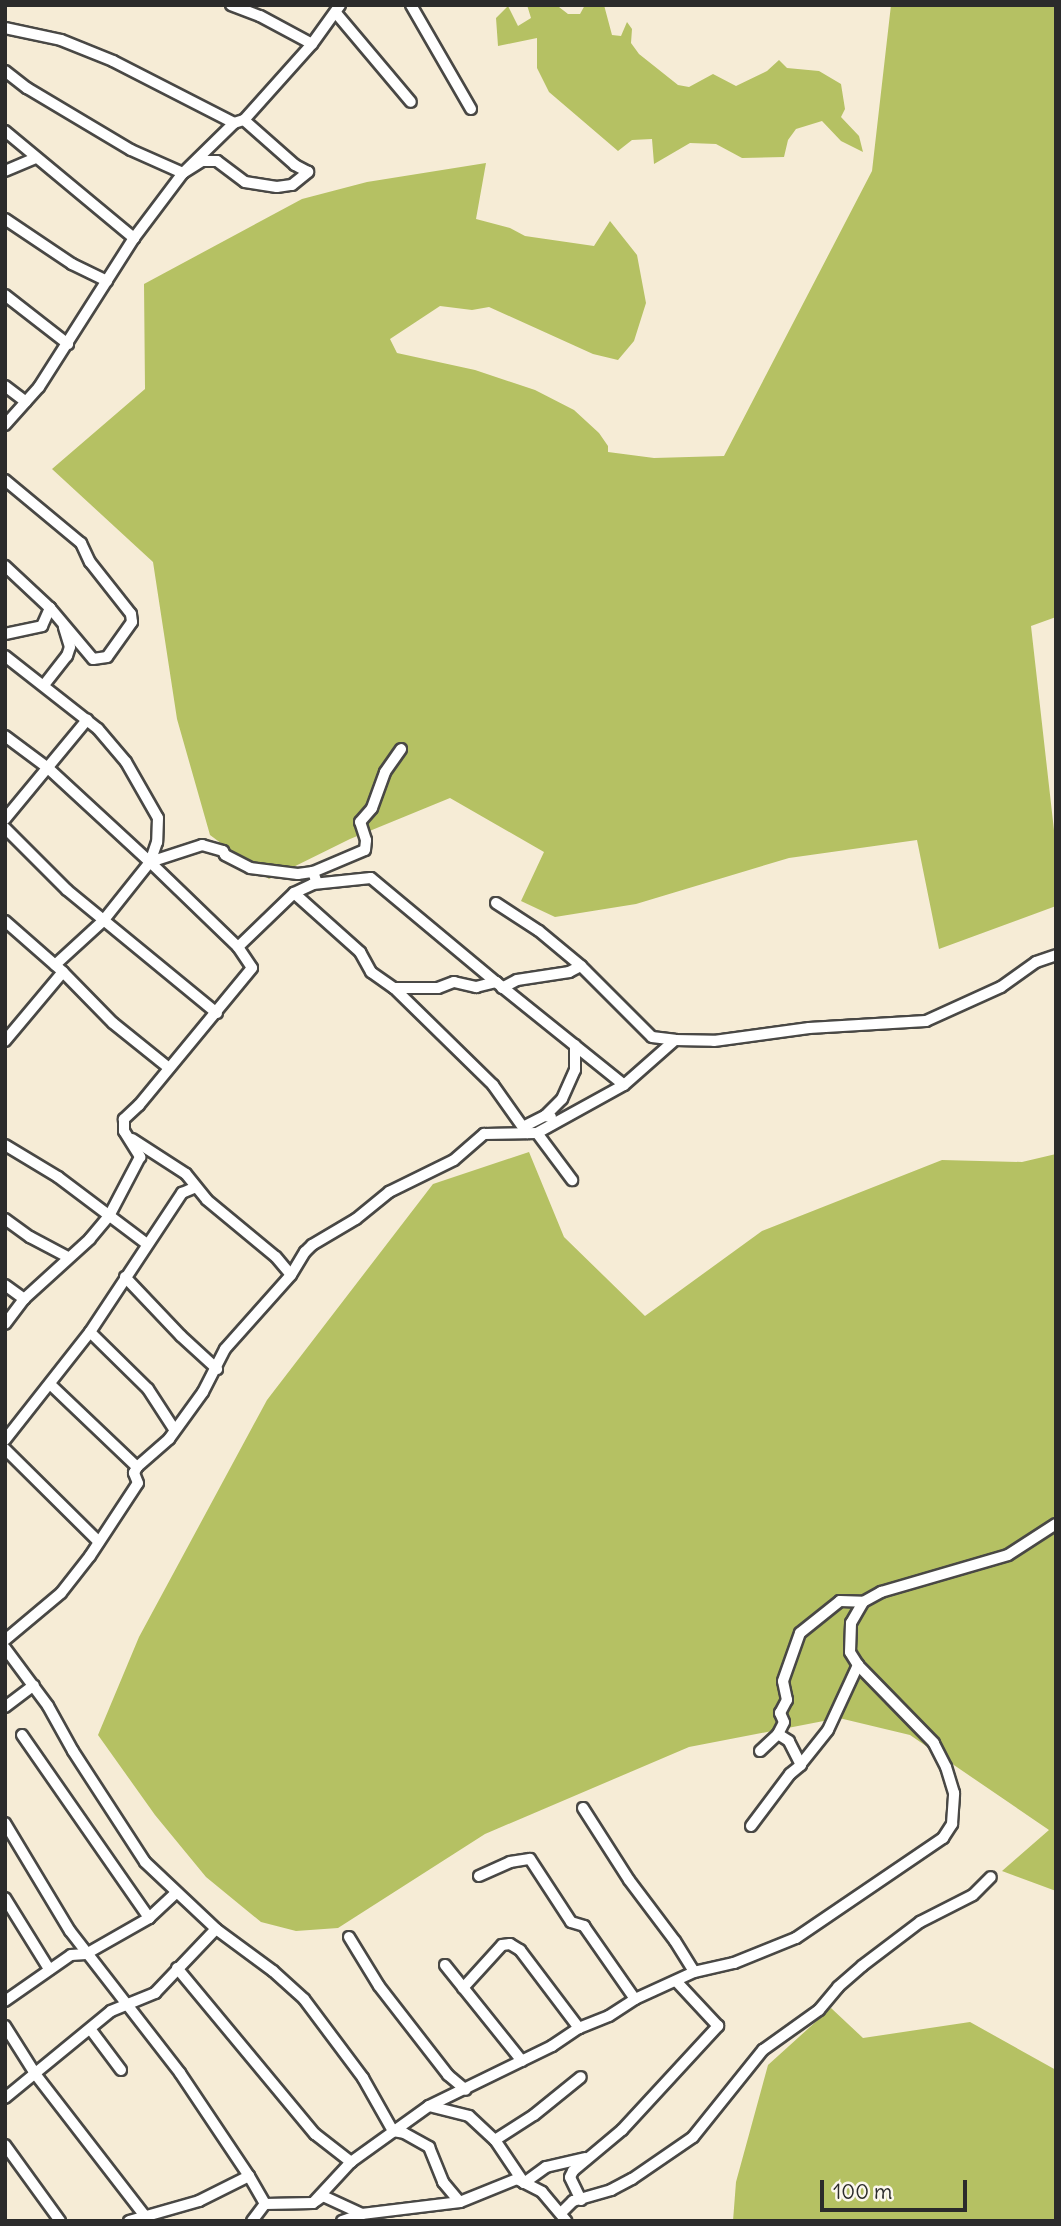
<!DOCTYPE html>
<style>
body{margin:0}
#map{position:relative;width:1061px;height:2226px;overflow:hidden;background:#f6ecd6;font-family:Delius,sans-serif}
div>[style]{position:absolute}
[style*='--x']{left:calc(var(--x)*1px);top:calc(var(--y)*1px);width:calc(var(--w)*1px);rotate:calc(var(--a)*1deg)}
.green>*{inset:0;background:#b5c163}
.roads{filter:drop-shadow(2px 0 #494845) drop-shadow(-2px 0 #494845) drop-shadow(0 2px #494845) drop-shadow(0 -2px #494845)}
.street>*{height:10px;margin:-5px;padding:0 5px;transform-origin:5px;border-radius:5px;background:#fff}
span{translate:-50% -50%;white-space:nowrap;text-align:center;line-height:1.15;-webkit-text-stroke:6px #fbf7ec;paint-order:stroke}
.frame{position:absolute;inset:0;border:7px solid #2b2b2b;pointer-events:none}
.scale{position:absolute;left:820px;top:2180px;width:147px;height:32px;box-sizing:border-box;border:4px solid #2b2b2b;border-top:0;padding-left:9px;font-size:21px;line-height:24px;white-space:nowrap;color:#2b2b2b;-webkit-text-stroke:5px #fbf7ec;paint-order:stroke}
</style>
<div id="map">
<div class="green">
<i style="clip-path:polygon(527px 5px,559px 7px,568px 14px,580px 14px,585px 5px,604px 5px,612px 35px,621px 36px,627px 22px,632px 29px,631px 43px,639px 54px,678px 85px,689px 87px,713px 74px,736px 86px,767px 71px,779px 60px,787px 68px,819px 71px,841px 84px,845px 109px,841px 117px,859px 136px,863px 152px,841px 141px,822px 121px,796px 129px,788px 140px,784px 157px,742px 158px,716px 144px,690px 143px,654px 164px,652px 139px,632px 140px,618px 151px,549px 92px,537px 68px,537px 38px,498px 46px,496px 18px,508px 6px,518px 26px,531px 18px)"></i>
<i style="clip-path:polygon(891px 5px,1056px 5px,1056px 617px,1031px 626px,1056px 848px,1056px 906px,939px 949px,917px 840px,789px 858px,636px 904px,555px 917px,521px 901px,544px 852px,450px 798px,350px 839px,269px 879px,210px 835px,177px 719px,153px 562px,52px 469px,145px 389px,144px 284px,302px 199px,367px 182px,486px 163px,476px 219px,510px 228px,525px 236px,594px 246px,610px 221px,637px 255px,646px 303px,634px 341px,618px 360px,593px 354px,489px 307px,472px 310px,440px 306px,390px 339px,397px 353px,475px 370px,535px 390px,574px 410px,599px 433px,608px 446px,608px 452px,654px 458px,724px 456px,872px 171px)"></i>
<i style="clip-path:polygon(529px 1152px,564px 1237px,645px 1316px,762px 1231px,942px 1160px,1022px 1162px,1056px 1154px,1056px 1891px,1002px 1871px,1049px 1830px,910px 1735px,839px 1718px,689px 1747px,485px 1834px,338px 1928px,296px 1931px,261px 1922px,206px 1877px,155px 1815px,98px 1735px,139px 1637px,267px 1400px,433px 1184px)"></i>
<i style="clip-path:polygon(831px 2008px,863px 2038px,970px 2022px,1056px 2070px,1056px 2221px,733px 2221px,736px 2182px,768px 2065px)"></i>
</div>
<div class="roads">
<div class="street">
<i style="--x:231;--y:5;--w:31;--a:21"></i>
<i style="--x:260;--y:16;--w:59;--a:28.3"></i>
<i style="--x:411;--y:5;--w:120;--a:60"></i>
<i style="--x:336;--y:13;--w:116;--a:49.9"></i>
<i style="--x:5;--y:28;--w:57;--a:12.1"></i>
<i style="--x:61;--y:40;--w:56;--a:22"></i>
<i style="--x:113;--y:61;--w:136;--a:27.1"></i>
<i style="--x:5;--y:71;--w:28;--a:38"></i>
<i style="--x:27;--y:88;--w:121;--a:30.8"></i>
<i style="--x:131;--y:150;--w:57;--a:23.9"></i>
<i style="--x:183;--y:173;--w:22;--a:-32"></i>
<i style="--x:202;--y:161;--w:15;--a:0"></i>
<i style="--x:217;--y:161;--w:35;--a:37"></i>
<i style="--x:245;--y:182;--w:32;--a:9"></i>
<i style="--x:277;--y:187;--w:15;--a:-8"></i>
<i style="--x:292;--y:185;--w:21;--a:-39"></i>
<i style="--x:308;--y:172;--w:15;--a:-152"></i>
<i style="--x:295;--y:165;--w:68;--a:-138.6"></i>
<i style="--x:5;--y:131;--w:168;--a:39.7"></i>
<i style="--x:5;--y:171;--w:33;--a:-23"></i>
<i style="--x:5;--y:219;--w:81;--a:33.9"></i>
<i style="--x:72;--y:264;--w:39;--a:26"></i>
<i style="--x:5;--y:295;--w:80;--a:37.9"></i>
<i style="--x:5;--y:386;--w:26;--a:37"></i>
<i style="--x:5;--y:425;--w:51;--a:-48.2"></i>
<i style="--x:39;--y:387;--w:177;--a:-57.5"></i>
<i style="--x:134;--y:238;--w:81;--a:-53"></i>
<i style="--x:183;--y:173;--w:71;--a:-44.4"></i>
<i style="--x:234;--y:123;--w:10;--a:-17"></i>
<i style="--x:244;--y:120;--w:102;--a:-48.2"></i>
<i style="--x:312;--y:44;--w:48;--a:-54.3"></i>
<i style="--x:5;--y:480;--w:99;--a:39.7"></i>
<i style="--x:81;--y:543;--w:21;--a:65"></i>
<i style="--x:90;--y:562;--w:66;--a:51.7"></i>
<i style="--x:131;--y:614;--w:8;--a:83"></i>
<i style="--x:132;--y:622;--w:43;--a:125.5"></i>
<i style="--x:107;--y:657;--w:14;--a:172"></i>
<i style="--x:93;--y:659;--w:67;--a:-130.1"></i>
<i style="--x:50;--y:608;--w:62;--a:-137"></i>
<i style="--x:5;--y:634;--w:38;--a:-12"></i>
<i style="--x:42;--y:626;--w:20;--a:-66"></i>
<i style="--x:5;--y:656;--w:118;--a:38.1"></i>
<i style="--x:98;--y:729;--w:43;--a:49.7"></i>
<i style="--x:126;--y:762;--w:64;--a:60.3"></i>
<i style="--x:158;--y:818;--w:24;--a:92"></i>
<i style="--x:157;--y:842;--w:21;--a:109"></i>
<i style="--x:150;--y:862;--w:75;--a:128.5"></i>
<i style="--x:103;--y:921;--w:65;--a:137.5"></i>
<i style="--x:44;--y:685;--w:37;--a:-52"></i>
<i style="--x:67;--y:656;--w:9;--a:-72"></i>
<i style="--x:70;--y:647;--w:21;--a:-107"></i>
<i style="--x:5;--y:736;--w:54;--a:36.7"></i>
<i style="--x:48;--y:768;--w:139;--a:42.7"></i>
<i style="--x:150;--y:862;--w:122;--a:44"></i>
<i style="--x:238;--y:947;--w:25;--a:56"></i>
<i style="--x:252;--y:968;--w:178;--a:129.5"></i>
<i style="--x:139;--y:1105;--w:21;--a:137"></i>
<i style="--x:124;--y:1119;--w:12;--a:90"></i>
<i style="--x:124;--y:1131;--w:31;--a:58"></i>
<i style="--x:140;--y:1157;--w:67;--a:117.7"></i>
<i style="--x:109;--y:1216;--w:30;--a:130"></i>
<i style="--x:90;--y:1239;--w:89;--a:137.7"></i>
<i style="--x:24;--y:1299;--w:31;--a:127"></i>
<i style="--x:5;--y:819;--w:129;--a:-50.4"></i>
<i style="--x:5;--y:828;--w:88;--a:45"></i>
<i style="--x:67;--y:890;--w:194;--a:39.4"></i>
<i style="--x:150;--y:862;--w:55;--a:-18.1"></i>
<i style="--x:202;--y:845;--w:22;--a:16"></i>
<i style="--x:223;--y:851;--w:4;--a:63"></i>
<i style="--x:225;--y:855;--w:28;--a:27"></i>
<i style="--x:250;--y:868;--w:48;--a:7.1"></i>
<i style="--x:298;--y:874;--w:15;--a:-8"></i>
<i style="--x:317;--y:883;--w:12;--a:-110"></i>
<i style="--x:313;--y:872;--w:56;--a:-22.9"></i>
<i style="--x:365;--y:850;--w:10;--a:-84"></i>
<i style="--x:366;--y:840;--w:19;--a:-108"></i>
<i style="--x:360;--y:822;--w:18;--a:-49"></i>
<i style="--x:372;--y:808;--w:38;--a:-70"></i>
<i style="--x:385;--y:772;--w:28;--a:-55"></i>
<i style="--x:294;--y:893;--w:21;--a:-25"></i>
<i style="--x:313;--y:884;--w:58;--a:-5.9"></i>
<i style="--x:371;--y:878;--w:163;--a:39.8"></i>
<i style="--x:496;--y:903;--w:51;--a:33.1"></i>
<i style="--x:539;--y:931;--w:55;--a:39.8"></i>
<i style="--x:581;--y:966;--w:100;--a:45"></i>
<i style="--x:652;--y:1037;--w:23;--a:7"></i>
<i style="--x:5;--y:921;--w:77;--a:41.3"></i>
<i style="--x:63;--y:972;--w:71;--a:45.6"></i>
<i style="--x:113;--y:1023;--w:72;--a:38.8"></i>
<i style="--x:238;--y:947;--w:78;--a:-44"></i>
<i style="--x:294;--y:893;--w:89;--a:41.8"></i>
<i style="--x:360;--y:952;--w:23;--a:61"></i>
<i style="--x:371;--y:972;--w:28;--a:35"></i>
<i style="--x:394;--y:988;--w:139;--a:44.4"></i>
<i style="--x:493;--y:1085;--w:59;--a:54.7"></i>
<i style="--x:394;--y:988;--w:44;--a:0"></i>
<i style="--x:438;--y:988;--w:17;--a:-21"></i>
<i style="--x:454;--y:982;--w:23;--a:13"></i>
<i style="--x:476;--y:987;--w:21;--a:-14"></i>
<i style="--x:496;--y:982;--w:164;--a:38.8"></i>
<i style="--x:502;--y:988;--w:17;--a:-28"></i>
<i style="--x:517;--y:980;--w:53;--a:-8.7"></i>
<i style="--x:569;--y:972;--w:13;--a:-27"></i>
<i style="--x:5;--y:1041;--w:90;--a:-50"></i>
<i style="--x:545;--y:1116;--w:24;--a:-45"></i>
<i style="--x:562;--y:1099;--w:32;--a:-66"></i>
<i style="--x:575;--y:1070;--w:25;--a:-90"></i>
<i style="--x:523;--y:1127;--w:25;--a:-27"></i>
<i style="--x:545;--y:1116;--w:6;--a:9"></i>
<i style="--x:537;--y:1133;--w:59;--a:53.3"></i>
<i style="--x:132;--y:1139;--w:64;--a:32.9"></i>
<i style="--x:186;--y:1174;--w:33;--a:51"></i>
<i style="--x:207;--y:1200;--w:89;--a:39.6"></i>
<i style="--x:276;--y:1257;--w:23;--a:50"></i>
<i style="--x:5;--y:1145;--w:62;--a:31.1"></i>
<i style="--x:58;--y:1177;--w:111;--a:37"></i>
<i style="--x:5;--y:1219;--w:31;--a:36"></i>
<i style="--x:30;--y:1237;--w:43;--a:27.8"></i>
<i style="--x:125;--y:1277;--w:81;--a:46.5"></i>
<i style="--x:181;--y:1336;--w:49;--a:42.5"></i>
<i style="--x:5;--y:1285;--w:24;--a:36"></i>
<i style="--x:90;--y:1332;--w:81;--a:44.5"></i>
<i style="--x:148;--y:1389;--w:48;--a:57"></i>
<i style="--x:51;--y:1385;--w:119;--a:43.6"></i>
<i style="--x:5;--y:1440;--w:137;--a:-51.8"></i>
<i style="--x:90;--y:1332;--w:167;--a:-56.5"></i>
<i style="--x:182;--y:1193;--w:13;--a:-23"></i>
<i style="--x:5;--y:1449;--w:132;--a:44.7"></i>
<i style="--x:5;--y:1640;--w:73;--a:-40"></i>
<i style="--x:61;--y:1593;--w:47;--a:-51.9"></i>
<i style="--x:90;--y:1556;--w:87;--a:-56.7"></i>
<i style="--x:138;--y:1483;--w:11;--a:-112"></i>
<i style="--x:134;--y:1473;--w:7;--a:-63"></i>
<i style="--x:137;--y:1467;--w:43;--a:-41.2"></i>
<i style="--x:169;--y:1439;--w:58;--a:-54.1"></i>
<i style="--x:203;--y:1392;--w:48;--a:-62.9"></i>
<i style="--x:225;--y:1349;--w:99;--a:-48.3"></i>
<i style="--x:291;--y:1275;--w:27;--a:-59"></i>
<i style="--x:305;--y:1252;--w:10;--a:-45"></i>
<i style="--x:312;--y:1245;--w:51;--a:-30.6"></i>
<i style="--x:356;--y:1219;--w:43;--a:-39.3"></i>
<i style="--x:389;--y:1192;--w:72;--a:-26.2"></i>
<i style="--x:454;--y:1160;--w:40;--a:-41"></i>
<i style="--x:484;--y:1134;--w:53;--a:-1.1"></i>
<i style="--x:537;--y:1133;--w:99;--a:-28.9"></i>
<i style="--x:624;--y:1085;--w:68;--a:-41.4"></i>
<i style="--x:675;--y:1040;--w:39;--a:1"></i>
<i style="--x:714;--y:1041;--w:96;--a:-7.8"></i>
<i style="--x:809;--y:1028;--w:117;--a:-3.4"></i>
<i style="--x:926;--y:1021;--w:82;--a:-24.4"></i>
<i style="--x:1001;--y:987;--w:43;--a:-35.5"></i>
<i style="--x:1036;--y:962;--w:21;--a:-19"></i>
<i style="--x:5;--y:1648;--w:72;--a:53.4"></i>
<i style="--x:48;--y:1706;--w:51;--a:60.9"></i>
<i style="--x:73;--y:1751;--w:132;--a:57"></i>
<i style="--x:145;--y:1862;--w:98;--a:43.3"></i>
<i style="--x:216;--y:1929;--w:71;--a:36.4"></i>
<i style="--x:273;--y:1971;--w:42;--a:42.1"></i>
<i style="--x:304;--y:1999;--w:99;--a:53.2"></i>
<i style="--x:363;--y:2078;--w:61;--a:60.5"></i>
<i style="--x:393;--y:2131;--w:11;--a:10"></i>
<i style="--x:404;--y:2133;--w:29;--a:29"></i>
<i style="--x:429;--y:2147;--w:38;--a:68"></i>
<i style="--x:443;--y:2182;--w:26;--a:50"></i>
<i style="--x:5;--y:1707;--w:36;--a:-37"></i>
<i style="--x:22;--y:1735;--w:223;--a:55.2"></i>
<i style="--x:760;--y:1751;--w:25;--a:-43"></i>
<i style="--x:778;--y:1734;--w:13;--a:-63"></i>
<i style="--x:784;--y:1722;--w:10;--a:-114"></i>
<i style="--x:780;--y:1713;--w:15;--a:-62"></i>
<i style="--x:787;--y:1700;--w:19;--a:-102"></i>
<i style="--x:783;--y:1681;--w:51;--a:-70.5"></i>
<i style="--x:800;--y:1633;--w:51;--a:-38.7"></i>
<i style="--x:840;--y:1601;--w:23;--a:2"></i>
<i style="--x:801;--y:1764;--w:43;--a:-51.5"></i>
<i style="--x:828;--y:1730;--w:72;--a:-65.2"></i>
<i style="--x:583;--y:1808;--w:85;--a:57.4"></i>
<i style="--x:629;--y:1880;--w:76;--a:53"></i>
<i style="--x:675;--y:1941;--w:36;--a:58"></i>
<i style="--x:5;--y:1823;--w:126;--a:59"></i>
<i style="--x:70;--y:1931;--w:180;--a:52.2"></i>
<i style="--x:180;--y:2073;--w:124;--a:56.2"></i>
<i style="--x:249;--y:2176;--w:32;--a:60"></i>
<i style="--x:751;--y:1826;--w:65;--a:-53.1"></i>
<i style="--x:790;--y:1774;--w:14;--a:-39"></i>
<i style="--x:801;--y:1765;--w:27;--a:-117"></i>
<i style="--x:789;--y:1741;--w:13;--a:-148"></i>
<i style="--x:479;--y:1876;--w:34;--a:-24"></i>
<i style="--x:510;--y:1862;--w:20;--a:-9"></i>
<i style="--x:530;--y:1859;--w:75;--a:56.9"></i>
<i style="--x:571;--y:1922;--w:14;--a:17"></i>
<i style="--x:584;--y:1926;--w:89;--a:55.1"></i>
<i style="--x:5;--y:1898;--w:84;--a:58.2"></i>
<i style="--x:349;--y:1937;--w:57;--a:58.5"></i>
<i style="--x:379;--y:1986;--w:113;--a:52.2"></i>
<i style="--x:448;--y:2075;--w:23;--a:40"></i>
<i style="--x:445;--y:1965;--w:123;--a:51.3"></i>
<i style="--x:177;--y:1968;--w:216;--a:50.3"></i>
<i style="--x:315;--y:2134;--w:46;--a:37.9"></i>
<i style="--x:463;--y:1988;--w:58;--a:-47.8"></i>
<i style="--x:502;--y:1945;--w:8;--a:-7"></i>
<i style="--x:510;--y:1944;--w:12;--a:31"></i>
<i style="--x:520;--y:1950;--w:98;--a:52.9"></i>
<i style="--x:5;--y:2001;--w:80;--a:-34.9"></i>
<i style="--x:71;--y:1955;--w:15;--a:-4"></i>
<i style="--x:86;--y:1954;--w:73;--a:-29.7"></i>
<i style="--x:149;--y:1918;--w:37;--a:-43"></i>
<i style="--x:5;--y:2026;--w:58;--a:57.7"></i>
<i style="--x:36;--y:2075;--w:178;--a:52.3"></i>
<i style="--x:91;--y:2030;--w:50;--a:53.1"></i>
<i style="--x:5;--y:2098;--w:137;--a:-39.4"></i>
<i style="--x:111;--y:2011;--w:48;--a:-22.2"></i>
<i style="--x:155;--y:1993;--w:88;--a:-46.4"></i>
<i style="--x:429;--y:2106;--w:41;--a:14"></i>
<i style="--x:469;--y:2116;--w:35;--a:43"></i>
<i style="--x:495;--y:2140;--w:52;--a:56"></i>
<i style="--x:524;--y:2183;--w:27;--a:-36"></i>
<i style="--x:546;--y:2167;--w:40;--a:-13"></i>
<i style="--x:495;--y:2140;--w:46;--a:-32.7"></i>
<i style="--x:534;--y:2115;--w:60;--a:-39"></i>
<i style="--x:5;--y:2145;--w:94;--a:54.1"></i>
<i style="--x:581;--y:2200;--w:25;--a:-116"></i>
<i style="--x:570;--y:2177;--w:7;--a:-63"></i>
<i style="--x:573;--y:2171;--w:64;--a:-39.9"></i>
<i style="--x:622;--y:2130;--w:142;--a:-47.3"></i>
<i style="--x:718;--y:2026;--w:60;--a:-133"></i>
<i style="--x:316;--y:2201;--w:9;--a:-36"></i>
<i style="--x:323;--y:2196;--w:43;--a:24.8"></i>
<i style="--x:561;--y:2213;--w:17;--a:-45"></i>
<i style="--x:573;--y:2201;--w:40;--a:-16"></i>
<i style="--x:611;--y:2190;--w:24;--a:-28"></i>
<i style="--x:632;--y:2179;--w:74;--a:-34.5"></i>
<i style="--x:693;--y:2137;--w:112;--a:-51.2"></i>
<i style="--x:763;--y:2050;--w:69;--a:-35.5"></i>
<i style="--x:819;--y:2010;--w:30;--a:-50"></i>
<i style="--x:838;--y:1987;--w:32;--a:-41"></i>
<i style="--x:862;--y:1966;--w:73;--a:-37.2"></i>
<i style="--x:920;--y:1922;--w:59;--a:-27"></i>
<i style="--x:973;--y:1895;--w:25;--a:-45"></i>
<i style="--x:129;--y:2221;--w:73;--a:-15.9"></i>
<i style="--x:199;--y:2201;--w:56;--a:-26.6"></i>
<i style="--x:252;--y:2221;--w:21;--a:-53"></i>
<i style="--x:265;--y:2204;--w:48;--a:-1.2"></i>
<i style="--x:313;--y:2203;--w:56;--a:-47.2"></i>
<i style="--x:351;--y:2162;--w:96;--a:-35.7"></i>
<i style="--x:429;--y:2106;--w:137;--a:-26"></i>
<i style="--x:552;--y:2046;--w:32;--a:-34"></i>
<i style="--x:579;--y:2028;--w:32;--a:-22"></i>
<i style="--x:609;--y:2016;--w:31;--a:-33"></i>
<i style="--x:635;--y:1999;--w:65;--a:-24.6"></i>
<i style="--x:694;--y:1972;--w:41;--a:-12.7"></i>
<i style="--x:734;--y:1963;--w:67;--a:-22"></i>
<i style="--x:796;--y:1938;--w:178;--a:-34.2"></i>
<i style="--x:943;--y:1838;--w:17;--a:-57"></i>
<i style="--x:952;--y:1824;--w:31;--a:-86"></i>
<i style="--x:954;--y:1793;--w:27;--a:-107"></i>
<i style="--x:946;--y:1767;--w:27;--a:-117"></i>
<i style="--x:934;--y:1743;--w:109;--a:-134.3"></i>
<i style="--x:858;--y:1665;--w:15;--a:-122"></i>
<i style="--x:850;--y:1652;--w:29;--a:-88"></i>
<i style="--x:851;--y:1623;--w:24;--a:-60"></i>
<i style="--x:863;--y:1602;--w:21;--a:-29"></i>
<i style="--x:881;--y:1592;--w:132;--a:-16.2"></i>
<i style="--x:1008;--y:1555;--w:57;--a:-32.9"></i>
<i style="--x:342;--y:2221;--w:21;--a:-19"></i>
<i style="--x:362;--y:2214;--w:99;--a:-7"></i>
<i style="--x:460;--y:2202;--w:61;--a:-22"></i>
<i style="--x:517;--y:2179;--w:28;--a:27"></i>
<i style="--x:542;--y:2192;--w:38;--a:50"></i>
</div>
</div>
<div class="frame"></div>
<div class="scale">100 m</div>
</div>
